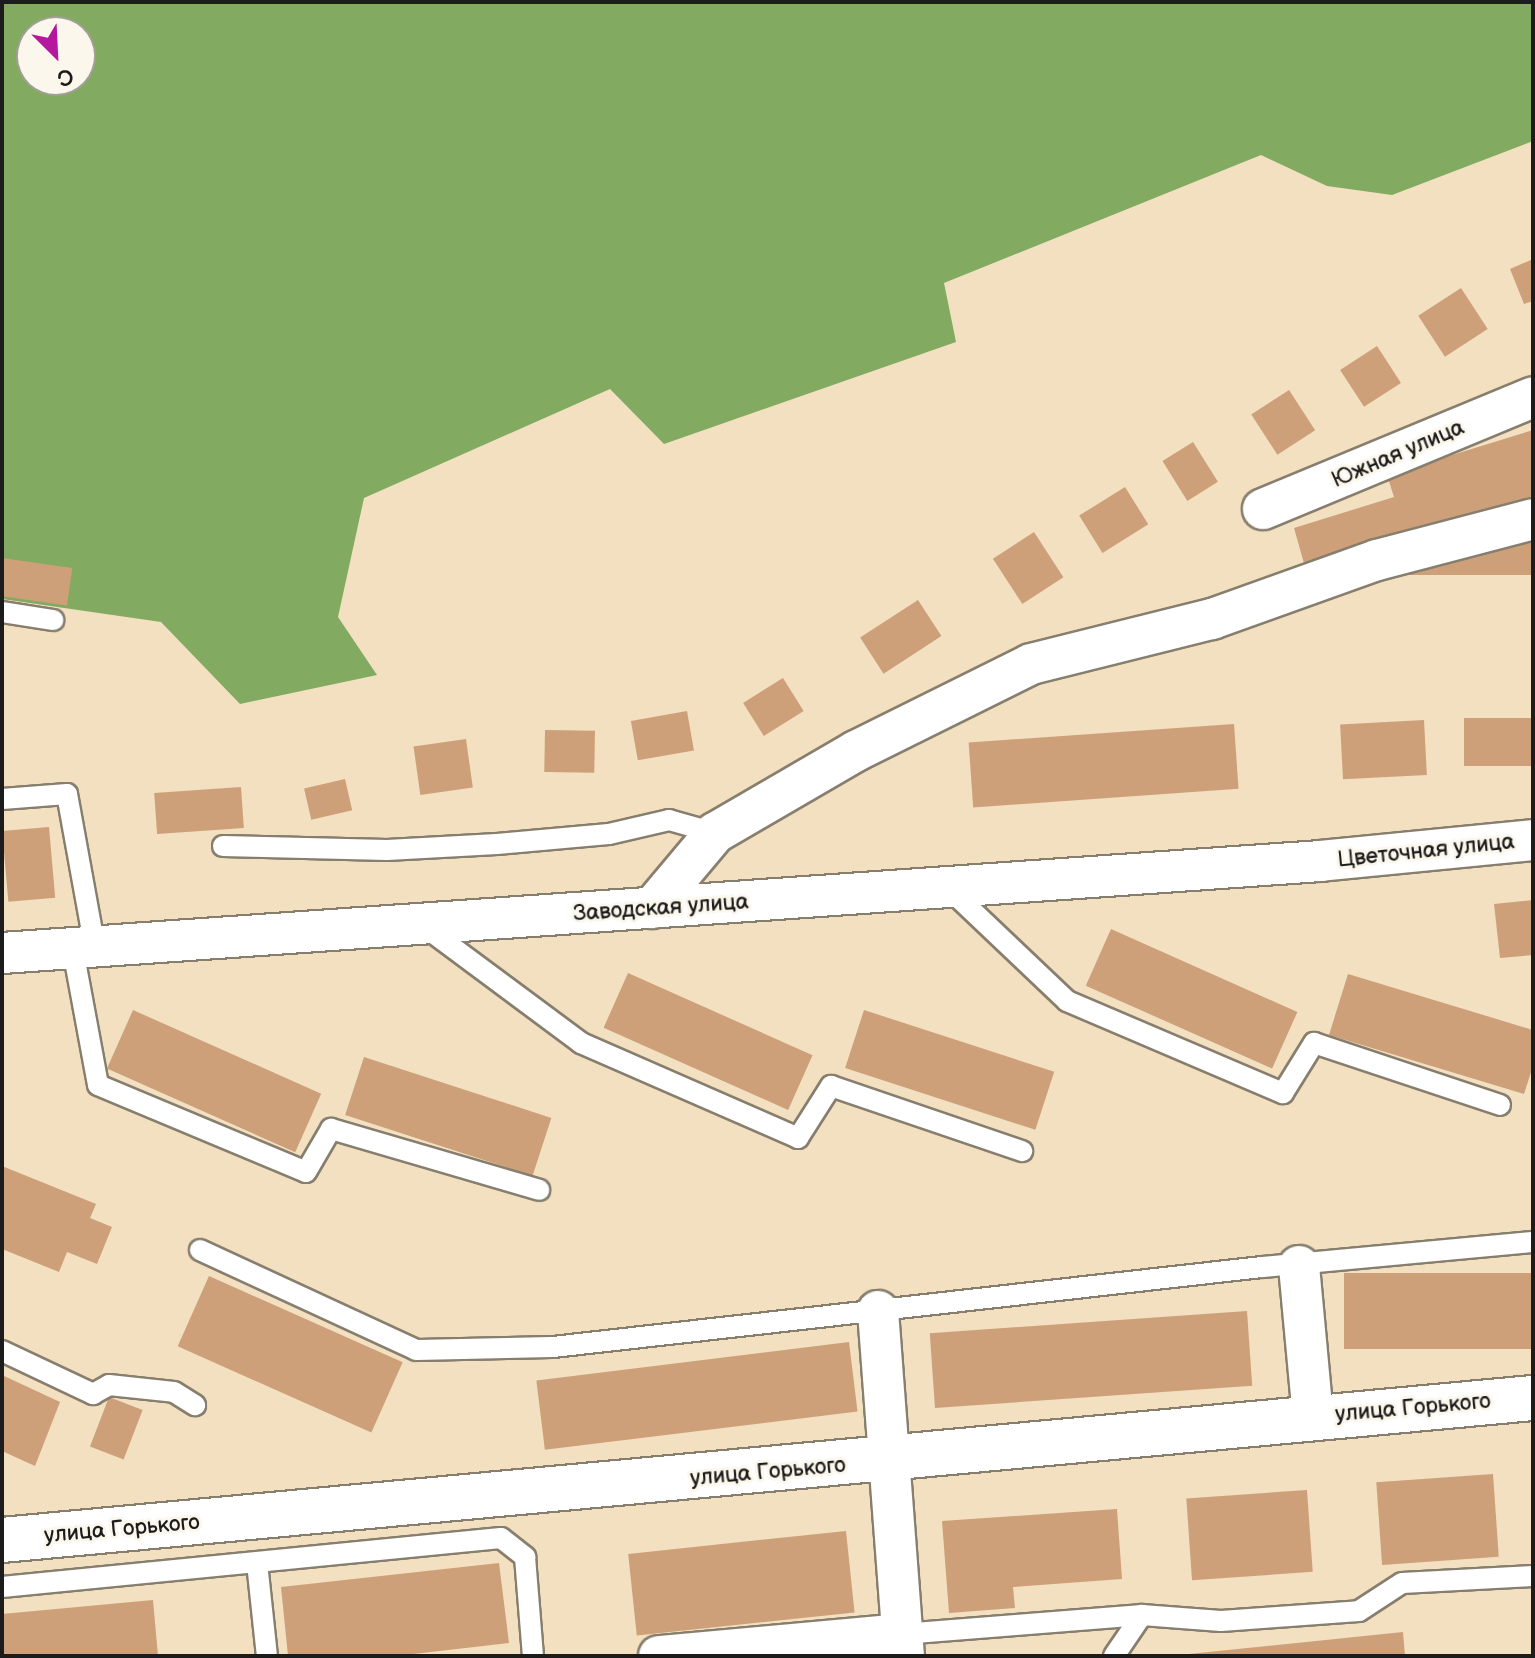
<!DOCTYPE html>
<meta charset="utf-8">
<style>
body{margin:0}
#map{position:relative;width:1535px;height:1658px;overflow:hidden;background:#f2e0c1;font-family:"Balsamiq Sans",sans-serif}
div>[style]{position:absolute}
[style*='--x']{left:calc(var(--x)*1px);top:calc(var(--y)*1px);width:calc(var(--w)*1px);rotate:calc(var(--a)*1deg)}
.forest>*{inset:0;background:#82aa60}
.building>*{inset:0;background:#cda079;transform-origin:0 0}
.roads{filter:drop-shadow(2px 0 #877e6e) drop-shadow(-2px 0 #877e6e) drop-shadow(0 2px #877e6e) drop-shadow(0 -2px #877e6e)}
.lane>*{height:20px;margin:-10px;padding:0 10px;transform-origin:10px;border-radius:10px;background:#fff}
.street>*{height:40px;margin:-20px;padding:0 20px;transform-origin:20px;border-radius:20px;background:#fff}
.secondary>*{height:44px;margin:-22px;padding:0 22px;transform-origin:22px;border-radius:22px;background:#fff}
span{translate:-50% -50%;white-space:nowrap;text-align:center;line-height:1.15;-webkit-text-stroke:6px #fbf7ec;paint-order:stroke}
.street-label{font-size:22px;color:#1c1c1c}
.frame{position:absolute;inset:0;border:4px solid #1c1c1c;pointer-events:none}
.north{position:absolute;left:16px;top:16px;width:80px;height:80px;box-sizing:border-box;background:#fbf7ec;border:2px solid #a29f99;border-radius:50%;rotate:156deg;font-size:22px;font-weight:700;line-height:32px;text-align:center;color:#1c1c1c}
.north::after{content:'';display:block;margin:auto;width:28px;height:36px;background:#b5179e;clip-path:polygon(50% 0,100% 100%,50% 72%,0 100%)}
</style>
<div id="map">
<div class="forest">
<i style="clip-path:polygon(evenodd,2px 2px,1533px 2px,1533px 141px,1392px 195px,1327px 186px,1261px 155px,944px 283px,956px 342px,664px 444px,610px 389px,364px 498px,338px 617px,377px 675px,240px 704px,161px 622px,2px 599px,2px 2px,32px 32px,80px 32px,80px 80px,32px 80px,32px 32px)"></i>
</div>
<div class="building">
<i style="clip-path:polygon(1533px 259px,1533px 301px,1524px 304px,1510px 269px)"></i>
<i style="left:1461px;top:288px;width:49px;height:51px;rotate:57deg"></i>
<i style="left:1377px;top:346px;width:44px;height:44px;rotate:57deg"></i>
<i style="left:1289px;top:390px;width:48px;height:45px;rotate:57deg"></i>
<i style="clip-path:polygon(1533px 430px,1533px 496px,1305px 567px,1294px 528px,1394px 497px,1387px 475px)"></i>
<i style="left:1193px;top:442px;width:47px;height:36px;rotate:58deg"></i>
<i style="left:1125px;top:487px;width:44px;height:54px;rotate:58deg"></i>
<i style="left:1034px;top:532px;width:54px;height:49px;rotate:57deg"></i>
<i style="left:1533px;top:539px;width:36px;height:177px;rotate:90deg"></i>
<i style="left:2px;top:558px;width:71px;height:38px;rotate:8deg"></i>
<i style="left:918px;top:600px;width:43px;height:69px;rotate:57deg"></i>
<i style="left:783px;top:678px;width:39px;height:47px;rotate:58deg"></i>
<i style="left:687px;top:711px;width:40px;height:57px;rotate:80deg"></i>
<i style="left:1533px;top:718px;width:48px;height:69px;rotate:90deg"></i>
<i style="left:1424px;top:720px;width:55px;height:84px;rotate:87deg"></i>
<i style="left:1234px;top:724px;width:65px;height:266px;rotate:86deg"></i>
<i style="left:545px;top:730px;width:50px;height:42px;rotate:1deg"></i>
<i style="left:466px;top:739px;width:49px;height:53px;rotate:82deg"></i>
<i style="left:345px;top:779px;width:32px;height:42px;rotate:77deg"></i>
<i style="left:241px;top:787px;width:41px;height:87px;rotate:86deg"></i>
<i style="left:49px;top:827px;width:71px;height:47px;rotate:85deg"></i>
<i style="clip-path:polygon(1533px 900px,1533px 955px,1500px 958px,1494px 904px)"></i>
<i style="left:1111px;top:929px;width:204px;height:62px;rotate:24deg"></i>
<i style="left:628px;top:973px;width:202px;height:60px;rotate:24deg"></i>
<i style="clip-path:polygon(1348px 974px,1533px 1030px,1533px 1066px,1524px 1094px,1329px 1035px)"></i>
<i style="left:133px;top:1010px;width:206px;height:64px;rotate:24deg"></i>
<i style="left:864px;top:1010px;width:200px;height:61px;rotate:18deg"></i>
<i style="left:364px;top:1057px;width:197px;height:61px;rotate:18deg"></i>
<i style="clip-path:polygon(2px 1166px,96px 1204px,90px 1218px,112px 1227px,97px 1264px,67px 1252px,59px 1272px,2px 1249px)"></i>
<i style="left:1533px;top:1273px;width:76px;height:189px;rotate:90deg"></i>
<i style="left:209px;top:1276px;width:212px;height:77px;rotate:24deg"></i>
<i style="left:1247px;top:1311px;width:75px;height:318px;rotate:86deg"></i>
<i style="left:849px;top:1342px;width:70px;height:315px;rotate:83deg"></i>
<i style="clip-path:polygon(2px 1375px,60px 1402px,35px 1466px,2px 1451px)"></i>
<i style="left:109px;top:1397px;width:36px;height:53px;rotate:21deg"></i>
<i style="left:1493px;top:1474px;width:83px;height:117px;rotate:86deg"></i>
<i style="left:1307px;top:1490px;width:82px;height:121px;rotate:86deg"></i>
<i style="clip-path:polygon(1117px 1509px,1122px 1579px,1013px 1587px,1015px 1608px,949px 1613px,942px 1521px)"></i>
<i style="left:846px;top:1531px;width:82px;height:219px;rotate:84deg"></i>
<i style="clip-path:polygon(499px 1563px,509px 1643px,396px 1656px,288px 1656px,281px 1587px)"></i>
<i style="clip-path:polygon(153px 1600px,158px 1656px,2px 1656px,2px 1614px)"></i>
<i style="clip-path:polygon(1403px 1632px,1405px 1656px,1189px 1656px,1189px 1654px)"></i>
</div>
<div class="roads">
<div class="lane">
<i style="--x:2;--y:612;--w:52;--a:8.9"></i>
<i style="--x:2;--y:799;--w:65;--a:-4.4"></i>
<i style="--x:67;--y:794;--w:157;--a:79.7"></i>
<i style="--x:223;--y:846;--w:164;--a:1.4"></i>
<i style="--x:387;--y:850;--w:110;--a:-3.1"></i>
<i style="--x:497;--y:844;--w:112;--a:-5.1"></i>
<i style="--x:609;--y:834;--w:62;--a:-13.1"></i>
<i style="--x:669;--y:820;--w:48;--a:15.8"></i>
<i style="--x:948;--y:888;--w:164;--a:43.5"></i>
<i style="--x:1067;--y:1001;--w:235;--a:23.1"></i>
<i style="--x:1283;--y:1093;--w:59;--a:-58.2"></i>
<i style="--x:1314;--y:1043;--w:196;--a:18.4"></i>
<i style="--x:425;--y:927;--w:194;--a:36.6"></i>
<i style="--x:581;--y:1043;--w:237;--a:23.6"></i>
<i style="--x:798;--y:1138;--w:62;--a:-57.6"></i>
<i style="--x:831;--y:1086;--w:202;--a:18.8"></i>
<i style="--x:73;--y:950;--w:137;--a:79.5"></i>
<i style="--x:98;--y:1085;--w:225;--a:22.7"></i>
<i style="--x:306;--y:1172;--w:50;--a:-59.8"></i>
<i style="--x:331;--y:1129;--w:217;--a:16.3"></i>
<i style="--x:200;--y:1250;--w:238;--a:24.8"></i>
<i style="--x:416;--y:1350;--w:137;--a:-1.3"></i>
<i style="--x:553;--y:1347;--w:713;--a:-6.44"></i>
<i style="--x:1262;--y:1267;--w:272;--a:-5.3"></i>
<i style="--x:2;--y:1351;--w:101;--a:25.3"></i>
<i style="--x:93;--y:1394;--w:18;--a:-29"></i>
<i style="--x:109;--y:1385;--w:65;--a:6.1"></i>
<i style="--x:174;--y:1392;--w:25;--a:32"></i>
<i style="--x:257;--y:1563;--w:94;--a:83.9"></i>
<i style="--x:2;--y:1587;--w:501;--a:-5.61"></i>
<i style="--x:501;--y:1538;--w:31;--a:38"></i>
<i style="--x:525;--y:1557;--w:99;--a:85.4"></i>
<i style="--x:902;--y:1634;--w:241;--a:-4.5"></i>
<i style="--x:1114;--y:1656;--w:50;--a:-55.7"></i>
<i style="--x:1142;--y:1615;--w:79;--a:4.3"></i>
<i style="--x:1221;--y:1621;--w:138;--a:-4.1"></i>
<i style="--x:1359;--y:1611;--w:51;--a:-33.1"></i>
<i style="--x:1402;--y:1583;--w:131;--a:-3.1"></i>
</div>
<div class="street">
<i style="--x:1263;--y:509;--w:292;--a:-22.5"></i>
<i style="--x:652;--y:908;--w:98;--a:-50"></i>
<i style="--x:715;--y:833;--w:163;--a:-30.2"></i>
<i style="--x:856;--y:751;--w:195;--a:-26.4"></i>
<i style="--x:1031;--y:664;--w:187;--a:-14"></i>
<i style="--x:1212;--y:619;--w:175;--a:-19.7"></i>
<i style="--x:1377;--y:560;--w:161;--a:-14.7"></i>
<i style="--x:2;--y:953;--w:1321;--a:-3.99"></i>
<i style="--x:1320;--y:861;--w:214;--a:-5.6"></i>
<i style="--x:1299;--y:1266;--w:152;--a:84.7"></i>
<i style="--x:878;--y:1311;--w:346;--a:85.7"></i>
<i style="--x:659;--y:1656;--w:244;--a:-5.2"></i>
</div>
<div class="secondary">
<i style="--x:2;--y:1540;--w:1538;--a:-5.3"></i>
</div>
</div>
<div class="street-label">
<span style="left:1398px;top:454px;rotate:-23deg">Южная улица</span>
<span style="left:1426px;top:851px;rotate:-6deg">Цветочная улица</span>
<span style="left:661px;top:908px;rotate:-4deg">Заводская улица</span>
<span style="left:1413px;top:1408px;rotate:-5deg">улица Горького</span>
<span style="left:768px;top:1472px;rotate:-5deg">улица Горького</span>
<span style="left:122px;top:1529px;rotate:-5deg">улица Горького</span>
</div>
<div class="frame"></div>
<div class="north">С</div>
</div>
